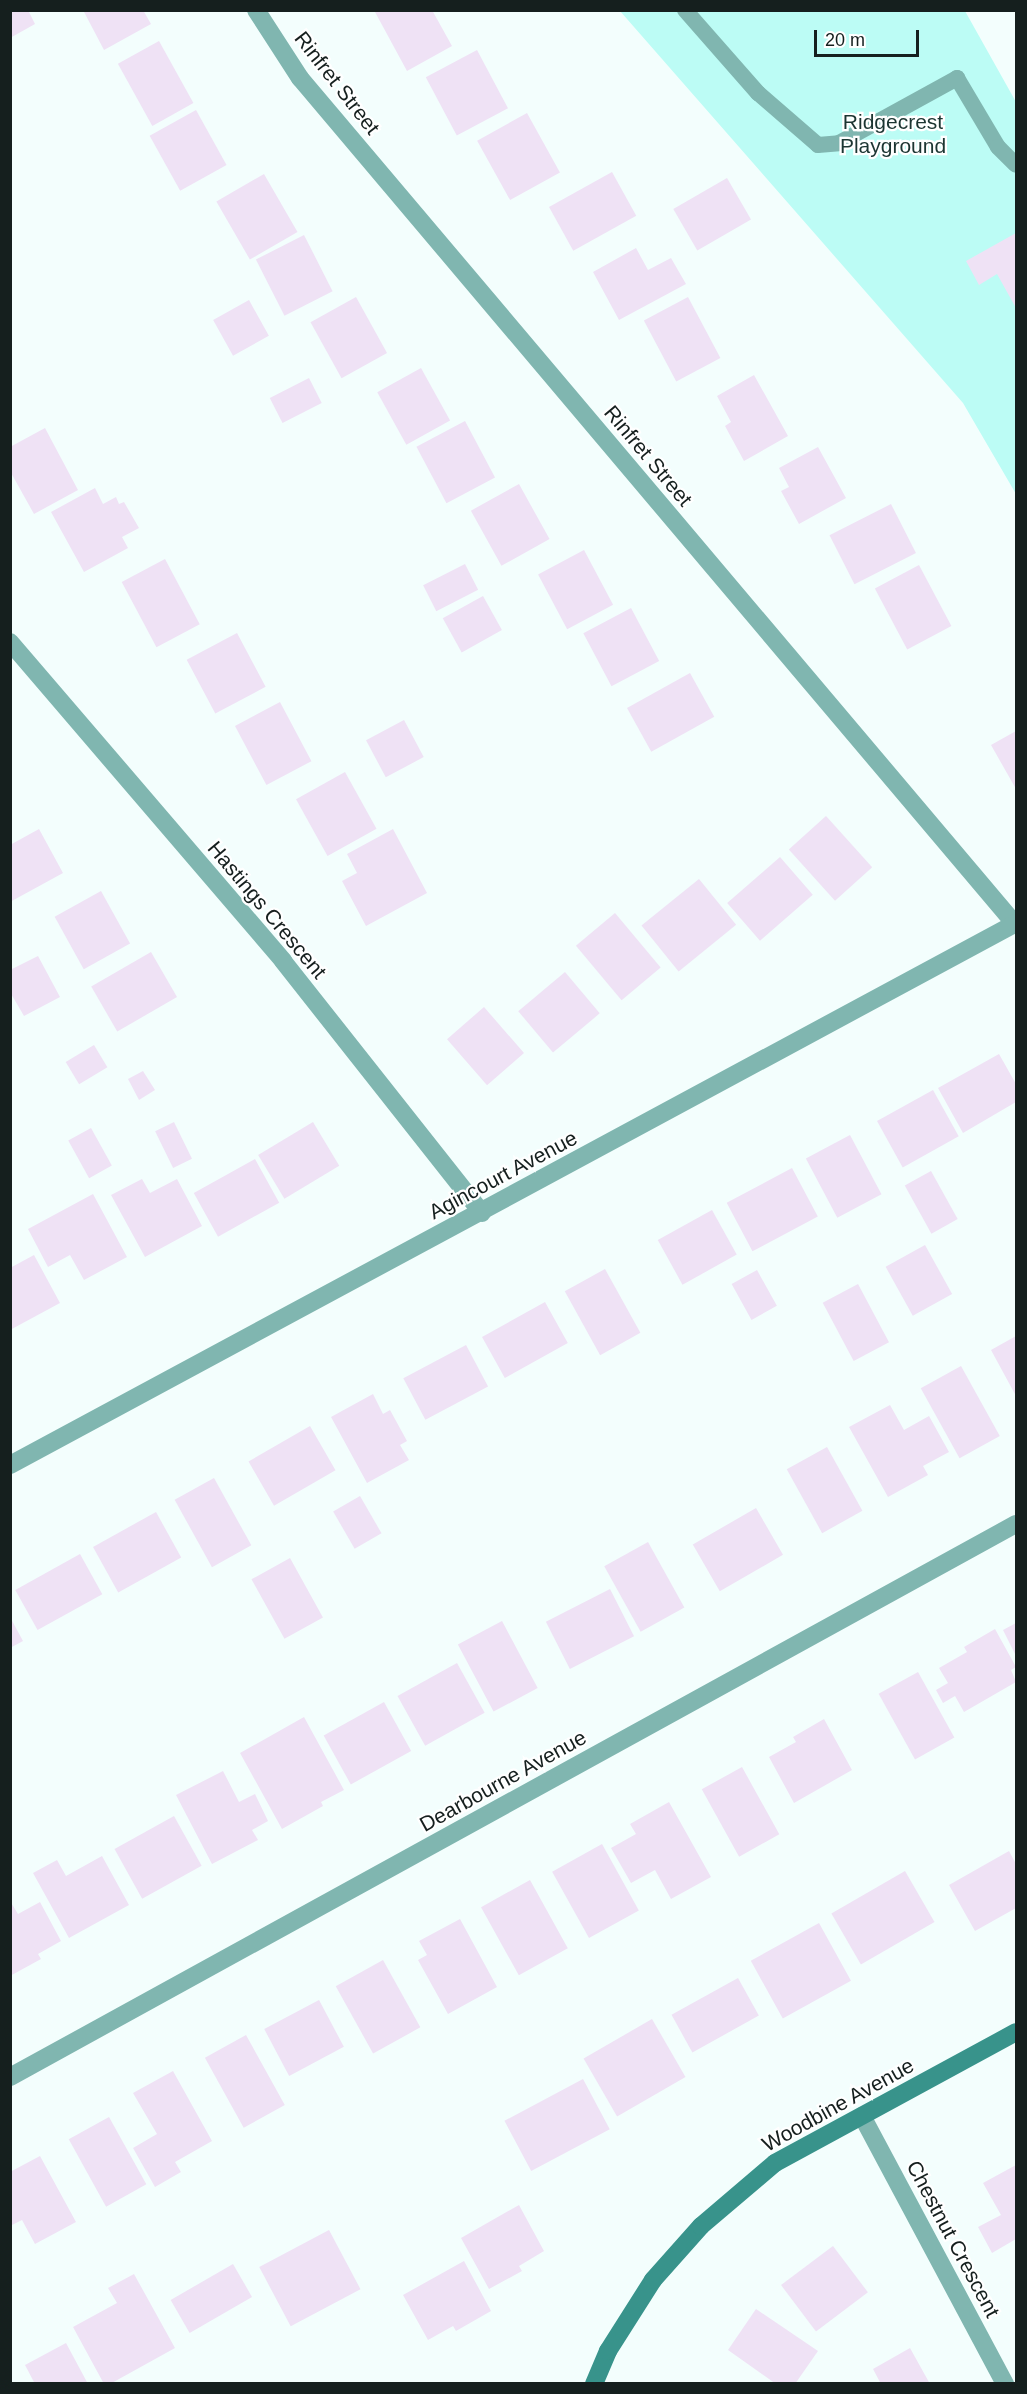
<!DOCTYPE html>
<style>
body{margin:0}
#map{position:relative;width:1027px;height:2394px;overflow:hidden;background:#f3fefd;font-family:Arial,sans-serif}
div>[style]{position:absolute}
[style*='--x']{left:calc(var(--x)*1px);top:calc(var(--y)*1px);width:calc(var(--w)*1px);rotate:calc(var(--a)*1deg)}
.green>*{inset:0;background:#bcfcf5}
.building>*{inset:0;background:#efe2f5;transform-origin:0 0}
.lane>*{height:16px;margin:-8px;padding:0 8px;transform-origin:8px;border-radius:8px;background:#80b6b0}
.street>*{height:18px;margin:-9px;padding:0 9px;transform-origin:9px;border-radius:9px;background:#80b6b0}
.secondary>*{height:18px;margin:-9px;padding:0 9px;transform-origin:9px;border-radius:9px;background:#38938b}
span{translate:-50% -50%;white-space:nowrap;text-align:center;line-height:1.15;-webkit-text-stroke:4.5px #fff;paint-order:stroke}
.street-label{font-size:21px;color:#151f1e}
.park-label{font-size:21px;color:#1c3532}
.frame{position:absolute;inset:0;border:12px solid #151f1e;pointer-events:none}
.scale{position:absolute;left:814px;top:30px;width:105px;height:27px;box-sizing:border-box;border:3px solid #151f1e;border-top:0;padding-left:8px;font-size:18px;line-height:21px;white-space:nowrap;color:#151f1e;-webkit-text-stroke:4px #fff;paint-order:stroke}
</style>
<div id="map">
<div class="green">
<i style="clip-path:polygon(620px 11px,965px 11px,1016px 102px,1016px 494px,963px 403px)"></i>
</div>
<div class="building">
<i style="clip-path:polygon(10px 10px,28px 10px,35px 24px,10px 38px)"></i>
<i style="clip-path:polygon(83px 10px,143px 10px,151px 24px,104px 50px)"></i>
<i style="clip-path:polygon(377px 10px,432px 10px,452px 46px,407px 71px,375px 12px)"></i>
<i style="left:159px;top:41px;width:71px;height:47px;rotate:61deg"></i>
<i style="left:477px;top:50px;width:66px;height:58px;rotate:62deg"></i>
<i style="left:196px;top:110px;width:63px;height:53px;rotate:61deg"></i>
<i style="left:527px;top:113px;width:68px;height:57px;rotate:61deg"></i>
<i style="left:612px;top:172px;width:50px;height:72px;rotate:61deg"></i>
<i style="left:264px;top:174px;width:67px;height:55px;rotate:60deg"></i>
<i style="left:727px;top:178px;width:48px;height:62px;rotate:60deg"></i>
<i style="clip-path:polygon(1016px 233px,1016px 308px,997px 274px,979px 285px,966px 261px)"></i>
<i style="left:304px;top:235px;width:63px;height:54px;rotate:63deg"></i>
<i style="clip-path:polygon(636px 248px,648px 270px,671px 258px,686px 284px,619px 320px,593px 272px)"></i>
<i style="left:356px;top:297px;width:64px;height:52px;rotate:61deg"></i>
<i style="left:688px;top:297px;width:69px;height:50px;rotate:62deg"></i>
<i style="left:249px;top:300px;width:41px;height:41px;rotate:61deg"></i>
<i style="left:421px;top:368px;width:60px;height:50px;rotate:61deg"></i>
<i style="clip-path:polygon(754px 375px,788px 436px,744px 461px,725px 426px,731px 422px,717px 396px)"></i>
<i style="left:309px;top:378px;width:28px;height:44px;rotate:63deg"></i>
<i style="left:465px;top:421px;width:64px;height:55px;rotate:62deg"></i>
<i style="clip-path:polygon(45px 428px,78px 490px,34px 514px,10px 471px,10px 447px)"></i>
<i style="clip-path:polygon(818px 447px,846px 498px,799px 524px,781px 491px,789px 487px,779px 468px)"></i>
<i style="left:519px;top:484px;width:63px;height:55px;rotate:61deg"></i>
<i style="clip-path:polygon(95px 488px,103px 504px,116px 497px,119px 504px,124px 502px,139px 528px,122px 537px,128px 548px,84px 572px,51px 512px)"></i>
<i style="left:891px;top:504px;width:55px;height:69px;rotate:63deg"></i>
<i style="left:584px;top:550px;width:62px;height:52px;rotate:62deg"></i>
<i style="left:165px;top:559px;width:74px;height:49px;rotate:62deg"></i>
<i style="left:465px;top:564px;width:29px;height:47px;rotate:63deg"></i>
<i style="left:919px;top:565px;width:69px;height:50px;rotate:62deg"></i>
<i style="left:483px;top:596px;width:39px;height:46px;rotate:61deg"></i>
<i style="left:631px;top:608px;width:60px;height:54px;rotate:62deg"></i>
<i style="left:237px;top:633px;width:61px;height:57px;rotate:62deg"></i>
<i style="left:690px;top:673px;width:50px;height:72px;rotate:61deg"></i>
<i style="left:280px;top:702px;width:67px;height:51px;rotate:62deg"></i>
<i style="left:404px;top:720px;width:42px;height:43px;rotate:62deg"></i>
<i style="clip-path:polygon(1016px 731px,1016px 789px,991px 745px)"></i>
<i style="left:345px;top:772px;width:65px;height:56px;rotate:61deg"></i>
<i style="left:826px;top:816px;width:69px;height:50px;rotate:48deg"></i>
<i style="clip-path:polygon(39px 829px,63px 873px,10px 902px,10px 845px)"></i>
<i style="clip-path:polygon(393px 829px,427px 893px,366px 926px,342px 881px,357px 873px,347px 854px)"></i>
<i style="left:780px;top:857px;width:50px;height:70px;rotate:49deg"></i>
<i style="left:699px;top:879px;width:59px;height:74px;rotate:51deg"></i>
<i style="left:101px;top:891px;width:60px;height:53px;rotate:61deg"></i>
<i style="left:615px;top:913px;width:71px;height:51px;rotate:50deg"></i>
<i style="left:151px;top:952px;width:52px;height:69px;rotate:60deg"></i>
<i style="clip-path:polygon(38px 956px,60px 997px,24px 1016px,10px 992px,10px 970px)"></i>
<i style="left:565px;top:972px;width:54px;height:61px;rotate:50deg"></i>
<i style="left:484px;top:1007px;width:61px;height:49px;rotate:49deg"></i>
<i style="left:94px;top:1045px;width:26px;height:33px;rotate:59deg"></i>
<i style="clip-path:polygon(999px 1054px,1016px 1084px,1016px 1102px,963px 1133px,938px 1088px)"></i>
<i style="clip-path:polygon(143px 1071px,155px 1090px,139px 1100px,128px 1079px)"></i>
<i style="left:933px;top:1090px;width:53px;height:64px;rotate:61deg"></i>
<i style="left:174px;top:1122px;width:41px;height:21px;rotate:64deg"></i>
<i style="left:313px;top:1122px;width:51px;height:64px;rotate:59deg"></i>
<i style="left:91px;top:1128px;width:43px;height:26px;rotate:61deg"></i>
<i style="left:850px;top:1135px;width:67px;height:50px;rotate:62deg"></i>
<i style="left:255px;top:1159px;width:50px;height:70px;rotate:61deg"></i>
<i style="left:792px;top:1168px;width:55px;height:74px;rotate:62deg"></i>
<i style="left:931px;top:1171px;width:55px;height:30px;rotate:61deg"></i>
<i style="clip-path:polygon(142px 1179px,150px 1193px,177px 1179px,202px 1226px,145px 1257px,111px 1195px)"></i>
<i style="clip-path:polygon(93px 1194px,127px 1257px,84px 1280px,70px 1255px,48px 1267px,28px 1229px)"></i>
<i style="left:712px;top:1210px;width:51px;height:62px;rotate:61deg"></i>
<i style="left:925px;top:1245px;width:56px;height:45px;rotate:61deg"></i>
<i style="clip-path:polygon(34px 1255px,60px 1303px,10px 1330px,10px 1268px)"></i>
<i style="left:605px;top:1269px;width:73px;height:46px;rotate:61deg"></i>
<i style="left:757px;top:1270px;width:41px;height:29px;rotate:61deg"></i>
<i style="left:858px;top:1284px;width:66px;height:40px;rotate:62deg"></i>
<i style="left:545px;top:1302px;width:47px;height:72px;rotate:61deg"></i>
<i style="clip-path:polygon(1016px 1336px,1016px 1396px,991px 1350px)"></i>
<i style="left:466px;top:1345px;width:47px;height:71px;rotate:62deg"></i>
<i style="left:961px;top:1366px;width:80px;height:46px;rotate:61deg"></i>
<i style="clip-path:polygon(373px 1394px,383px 1414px,390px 1410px,407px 1441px,400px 1445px,409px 1460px,367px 1483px,331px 1417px)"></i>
<i style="clip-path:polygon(890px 1405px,904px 1430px,929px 1416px,949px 1452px,923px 1466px,928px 1475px,888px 1497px,849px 1427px)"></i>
<i style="left:310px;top:1426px;width:51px;height:71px;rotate:60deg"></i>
<i style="left:827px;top:1447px;width:73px;height:46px;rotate:61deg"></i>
<i style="left:214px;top:1478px;width:77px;height:45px;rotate:61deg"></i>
<i style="left:360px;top:1496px;width:43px;height:31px;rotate:60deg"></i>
<i style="left:756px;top:1508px;width:54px;height:73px;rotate:60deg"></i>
<i style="left:156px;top:1512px;width:52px;height:72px;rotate:61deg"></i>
<i style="left:648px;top:1542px;width:75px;height:50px;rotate:61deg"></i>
<i style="left:80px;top:1554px;width:46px;height:74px;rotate:61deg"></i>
<i style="left:290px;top:1558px;width:68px;height:44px;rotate:61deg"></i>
<i style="left:610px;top:1589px;width:53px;height:72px;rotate:63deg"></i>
<i style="clip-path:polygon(10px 1617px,23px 1641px,10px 1648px)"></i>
<i style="left:502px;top:1621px;width:76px;height:50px;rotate:62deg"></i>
<i style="clip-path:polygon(1016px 1623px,1016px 1656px,1003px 1630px)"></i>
<i style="clip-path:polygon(995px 1629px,1016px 1667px,1011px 1670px,1016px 1682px,964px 1712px,955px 1696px,943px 1703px,936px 1690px,948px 1683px,939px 1668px,967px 1652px,964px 1647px)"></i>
<i style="left:457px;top:1663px;width:57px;height:68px;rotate:61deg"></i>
<i style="left:918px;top:1672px;width:75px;height:45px;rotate:61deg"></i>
<i style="left:384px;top:1702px;width:56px;height:69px;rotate:61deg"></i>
<i style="clip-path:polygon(304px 1717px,344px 1790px,321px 1802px,323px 1806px,282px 1829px,240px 1753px)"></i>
<i style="clip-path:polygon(824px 1719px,852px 1770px,794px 1803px,769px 1757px,796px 1742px,793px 1737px)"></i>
<i style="left:742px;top:1767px;width:77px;height:46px;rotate:61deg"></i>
<i style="clip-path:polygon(223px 1771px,239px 1802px,255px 1794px,268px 1821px,252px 1830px,258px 1840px,212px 1864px,176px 1795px)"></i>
<i style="clip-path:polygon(669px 1802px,711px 1877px,671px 1899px,655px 1870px,631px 1883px,611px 1848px,636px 1834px,630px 1824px)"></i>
<i style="left:174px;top:1816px;width:57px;height:68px;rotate:61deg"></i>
<i style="left:602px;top:1844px;width:76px;height:57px;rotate:61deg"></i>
<i style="clip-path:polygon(1009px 1851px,1016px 1864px,1016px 1908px,975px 1931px,949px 1885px)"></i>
<i style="clip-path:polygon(102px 1856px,129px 1905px,69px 1938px,33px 1873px,57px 1860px,66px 1876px)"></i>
<i style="left:905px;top:1871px;width:59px;height:85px;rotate:60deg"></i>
<i style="left:530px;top:1880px;width:78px;height:56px;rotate:61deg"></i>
<i style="clip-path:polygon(10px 1901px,18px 1914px,40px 1902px,61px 1941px,38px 1954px,41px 1959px,10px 1976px)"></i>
<i style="clip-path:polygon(460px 1919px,497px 1987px,448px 2014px,418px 1960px,427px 1955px,419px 1941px)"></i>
<i style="left:819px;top:1923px;width:66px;height:78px;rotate:61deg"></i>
<i style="left:383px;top:1960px;width:77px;height:54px;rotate:61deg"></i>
<i style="left:738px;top:1978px;width:43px;height:76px;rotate:61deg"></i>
<i style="left:319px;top:2000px;width:53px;height:62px;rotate:62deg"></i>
<i style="left:652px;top:2019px;width:67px;height:79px;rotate:60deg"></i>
<i style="left:246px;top:2035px;width:80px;height:47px;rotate:61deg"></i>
<i style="clip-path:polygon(173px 2071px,212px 2141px,175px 2162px,181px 2172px,155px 2187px,133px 2148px,157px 2134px,133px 2093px)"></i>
<i style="left:583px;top:2079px;width:57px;height:89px;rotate:62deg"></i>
<i style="left:109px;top:2117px;width:77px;height:46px;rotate:61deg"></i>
<i style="clip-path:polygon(40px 2156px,76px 2222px,35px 2244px,22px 2220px,10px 2226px,10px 2172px)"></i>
<i style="clip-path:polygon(1016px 2165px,1016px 2239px,992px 2253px,978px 2227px,1001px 2215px,983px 2183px)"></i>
<i style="clip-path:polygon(519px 2205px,544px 2251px,519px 2266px,522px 2271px,489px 2289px,461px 2238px)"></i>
<i style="left:329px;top:2230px;width:67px;height:79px;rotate:62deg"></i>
<i style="left:833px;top:2246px;width:58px;height:65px;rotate:53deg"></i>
<i style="clip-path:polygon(464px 2261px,491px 2311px,456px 2331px,453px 2326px,428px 2340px,403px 2295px)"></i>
<i style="left:233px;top:2264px;width:38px;height:72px;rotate:60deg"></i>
<i style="clip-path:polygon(134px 2274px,175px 2348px,110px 2384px,104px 2384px,73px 2327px,117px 2303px,108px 2288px)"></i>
<i style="clip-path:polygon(756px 2309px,818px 2351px,795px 2384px,776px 2384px,728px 2350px)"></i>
<i style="clip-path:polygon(66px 2343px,88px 2384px,35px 2384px,25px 2365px)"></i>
<i style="clip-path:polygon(910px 2348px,930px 2384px,881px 2384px,873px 2369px)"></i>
</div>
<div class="lane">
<i style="--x:685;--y:10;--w:111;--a:48.7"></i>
<i style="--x:758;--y:93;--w:79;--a:40.9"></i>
<i style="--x:818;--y:145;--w:21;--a:-5"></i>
<i style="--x:839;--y:143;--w:135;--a:-28.8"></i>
<i style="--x:957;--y:78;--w:80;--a:59.3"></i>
<i style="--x:998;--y:147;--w:25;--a:45"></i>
</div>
<div class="street">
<i style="--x:256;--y:10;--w:81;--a:57.1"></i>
<i style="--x:300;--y:78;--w:1108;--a:49.8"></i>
<i style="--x:10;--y:642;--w:420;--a:49.4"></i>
<i style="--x:283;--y:961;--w:321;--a:51.7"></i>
<i style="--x:10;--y:1465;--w:1143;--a:-28.31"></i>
<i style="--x:10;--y:2077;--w:1148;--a:-28.8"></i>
<i style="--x:862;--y:2116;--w:304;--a:61.9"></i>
</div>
<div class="secondary">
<i style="--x:594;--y:2384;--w:36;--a:-67"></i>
<i style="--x:608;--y:2351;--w:84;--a:-57.6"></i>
<i style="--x:653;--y:2280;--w:72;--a:-48.4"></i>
<i style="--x:701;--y:2226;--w:97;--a:-40.4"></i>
<i style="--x:775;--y:2163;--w:274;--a:-28.5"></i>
</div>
<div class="street-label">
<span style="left:337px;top:83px;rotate:52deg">Rinfret Street</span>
<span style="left:648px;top:456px;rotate:50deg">Rinfret Street</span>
<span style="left:267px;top:910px;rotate:50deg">Hastings Crescent</span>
<span style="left:503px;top:1175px;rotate:-28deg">Agincourt Avenue</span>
<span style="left:503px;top:1781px;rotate:-29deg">Dearbourne Avenue</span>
<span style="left:838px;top:2105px;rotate:-29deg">Woodbine Avenue</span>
<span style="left:953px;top:2239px;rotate:62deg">Chestnut Crescent</span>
</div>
<div class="park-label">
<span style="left:893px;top:134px">Ridgecrest<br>Playground</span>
</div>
<div class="frame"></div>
<div class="scale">20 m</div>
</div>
